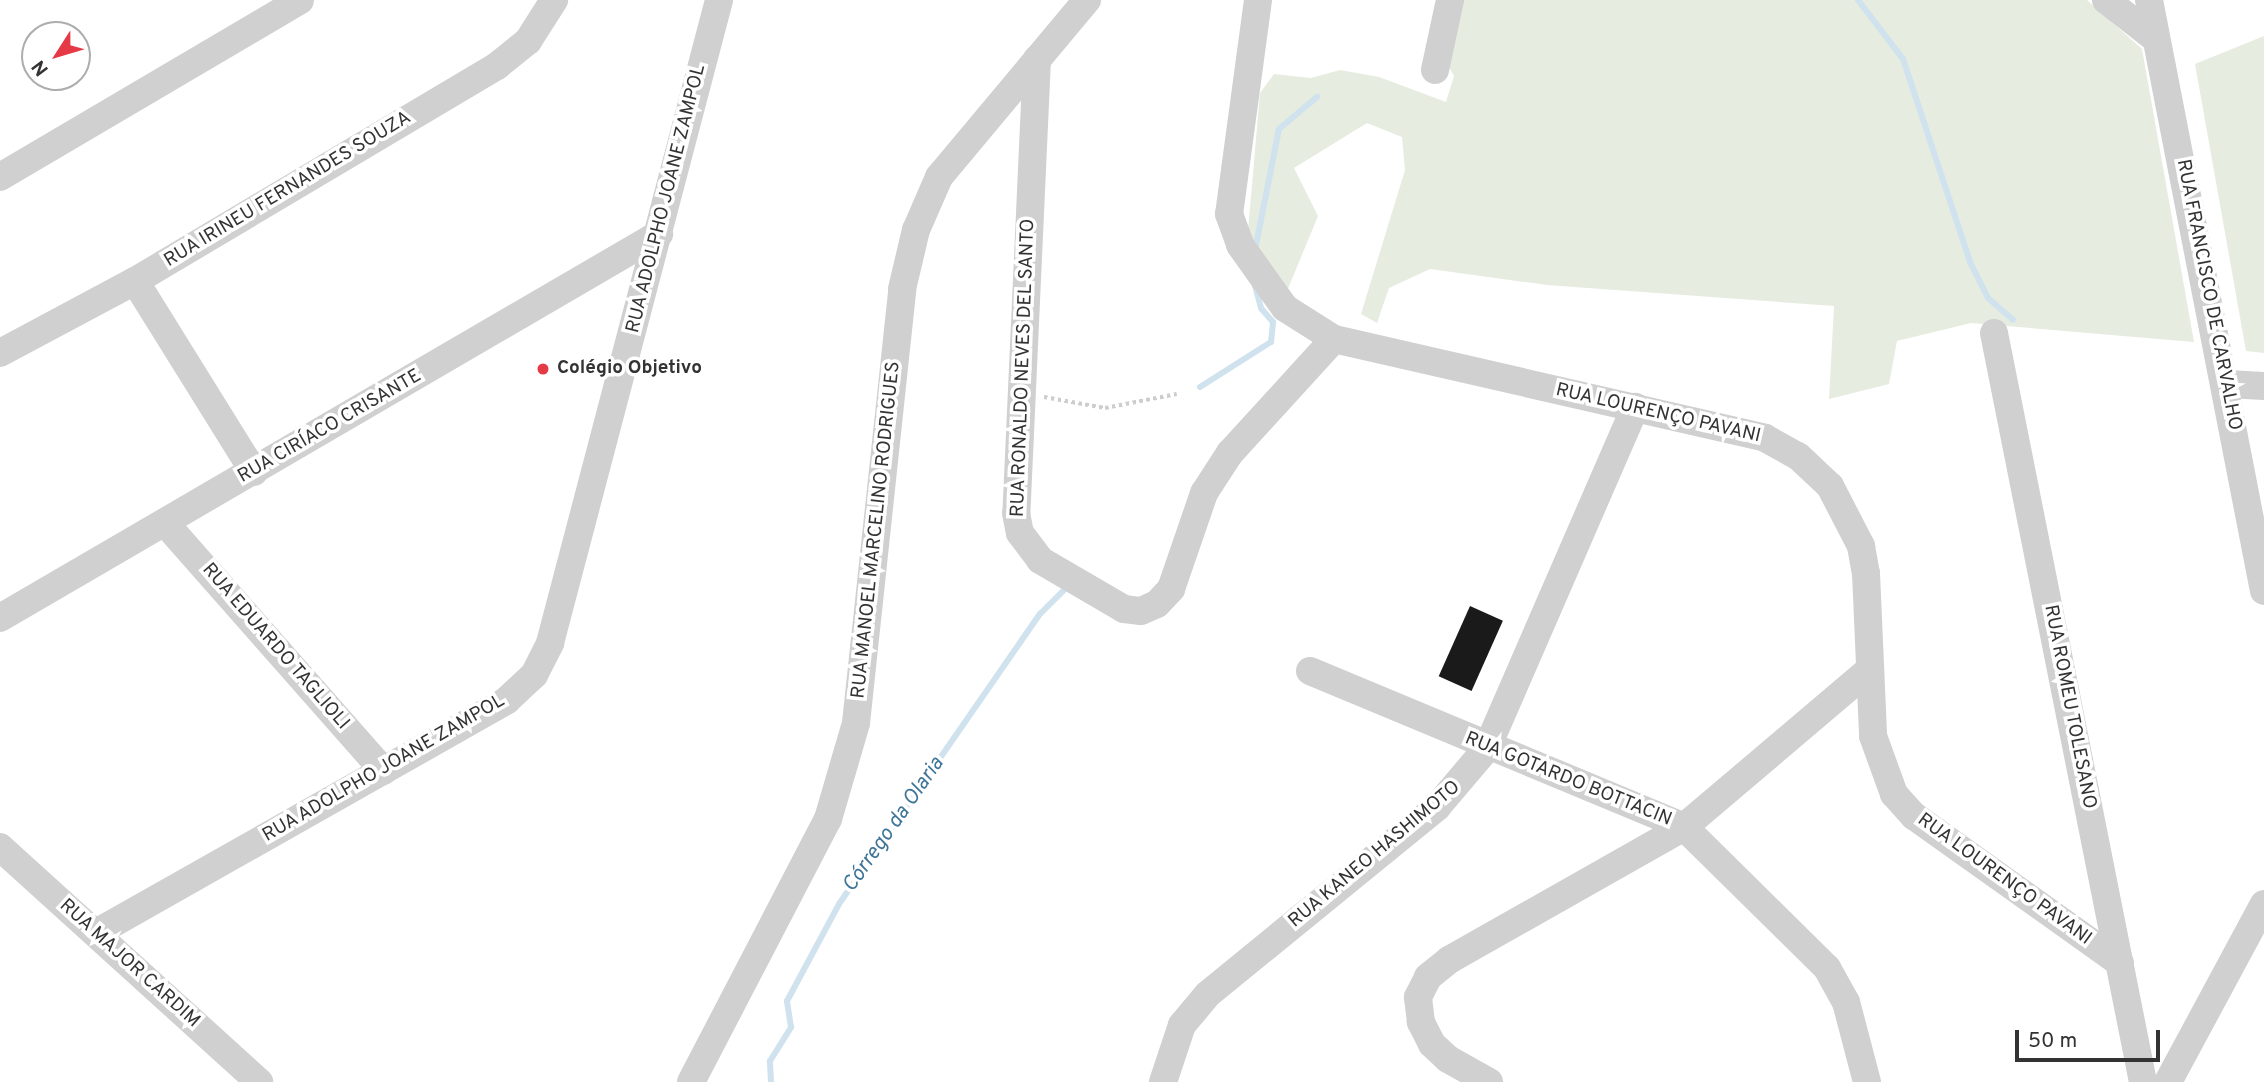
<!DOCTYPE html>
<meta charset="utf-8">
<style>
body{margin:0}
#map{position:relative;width:2264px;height:1082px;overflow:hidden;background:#fff;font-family:Overpass,sans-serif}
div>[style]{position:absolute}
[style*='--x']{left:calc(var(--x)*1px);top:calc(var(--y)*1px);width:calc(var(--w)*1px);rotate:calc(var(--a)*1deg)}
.green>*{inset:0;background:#e6ecdf}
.stream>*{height:6px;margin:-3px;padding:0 3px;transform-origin:3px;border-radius:3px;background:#cfe2ee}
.building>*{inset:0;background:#1a1a1a;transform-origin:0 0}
.path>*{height:3.5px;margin-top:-1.75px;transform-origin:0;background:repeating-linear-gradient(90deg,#cdcdcd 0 3.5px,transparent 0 7px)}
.minor>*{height:28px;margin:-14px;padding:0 14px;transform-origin:14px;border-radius:14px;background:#d0d0d0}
.dots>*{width:19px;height:19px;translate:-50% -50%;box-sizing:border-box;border:4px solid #fff;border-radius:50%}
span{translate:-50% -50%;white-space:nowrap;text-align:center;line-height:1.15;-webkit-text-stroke:7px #fff;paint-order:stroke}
.street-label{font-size:19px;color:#333}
.poi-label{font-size:19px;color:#333;font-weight:700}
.left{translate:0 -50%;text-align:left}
.water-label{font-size:21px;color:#3f7597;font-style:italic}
.north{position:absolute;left:21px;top:21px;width:70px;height:70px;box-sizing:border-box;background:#fff;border:2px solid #adadad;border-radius:50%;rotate:233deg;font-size:19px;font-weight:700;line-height:28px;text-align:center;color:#333}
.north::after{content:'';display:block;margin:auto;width:24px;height:32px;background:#e63946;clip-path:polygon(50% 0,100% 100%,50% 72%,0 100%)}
.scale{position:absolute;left:2015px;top:1030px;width:145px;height:32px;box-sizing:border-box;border:4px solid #333;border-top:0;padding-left:9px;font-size:21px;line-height:24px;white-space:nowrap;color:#333;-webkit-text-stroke:5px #fff;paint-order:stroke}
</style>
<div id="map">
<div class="green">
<i style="clip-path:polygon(1453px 0,2087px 0,2142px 49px,2194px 342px,1971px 323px,1897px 341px,1889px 384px,1829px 399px,1834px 306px,1547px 285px,1430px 269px,1389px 288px,1377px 323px,1361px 314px,1405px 170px,1402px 137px,1367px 123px,1294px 168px,1318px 216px,1287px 291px,1247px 242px,1260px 93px,1274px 74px,1311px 78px,1340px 70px,1379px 77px,1446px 102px,1454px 76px,1444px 58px)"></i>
<i style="clip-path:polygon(2264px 36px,2264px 353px,2246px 351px,2195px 64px)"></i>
</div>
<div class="stream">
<i style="--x:1858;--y:0;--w:74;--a:52.7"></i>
<i style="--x:1903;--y:59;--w:214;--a:71.7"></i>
<i style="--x:1970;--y:262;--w:40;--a:63.4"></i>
<i style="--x:1988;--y:298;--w:33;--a:41"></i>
<i style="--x:1255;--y:250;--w:123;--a:-78.8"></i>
<i style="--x:1279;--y:129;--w:50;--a:-40.1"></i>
<i style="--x:1200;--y:387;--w:84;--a:-32.4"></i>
<i style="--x:1271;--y:342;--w:20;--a:-84"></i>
<i style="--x:1273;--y:322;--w:18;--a:-131"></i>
<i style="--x:1261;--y:308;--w:23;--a:-105"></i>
<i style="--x:771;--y:1082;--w:21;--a:-93"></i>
<i style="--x:770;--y:1061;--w:40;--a:-58"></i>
<i style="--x:791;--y:1027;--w:26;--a:-99"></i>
<i style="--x:787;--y:1001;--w:110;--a:-61.8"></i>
<i style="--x:839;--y:904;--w:353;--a:-55.3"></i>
<i style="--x:1040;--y:614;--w:37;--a:-45"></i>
</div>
<div class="building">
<i style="left:1470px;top:606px;width:36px;height:77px;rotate:24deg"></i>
</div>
<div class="path">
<i style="--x:1044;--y:397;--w:62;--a:10.2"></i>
<i style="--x:1105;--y:408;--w:73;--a:-11"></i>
</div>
<div class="minor">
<i style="--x:1258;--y:0;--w:216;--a:97.7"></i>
<i style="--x:1229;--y:214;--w:33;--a:70"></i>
<i style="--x:1240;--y:245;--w:77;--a:54.5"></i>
<i style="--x:1285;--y:308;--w:58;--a:32.3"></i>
<i style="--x:1334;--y:339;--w:442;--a:12.9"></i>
<i style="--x:1765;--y:438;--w:38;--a:29"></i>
<i style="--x:1798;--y:456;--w:44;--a:43.2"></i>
<i style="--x:1830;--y:486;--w:68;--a:62.7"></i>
<i style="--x:1861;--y:546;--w:27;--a:80"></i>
<i style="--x:1866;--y:573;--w:163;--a:87.5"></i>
<i style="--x:1873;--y:736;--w:62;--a:70.1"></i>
<i style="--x:1894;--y:794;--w:30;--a:48"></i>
<i style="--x:1914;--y:816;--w:253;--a:35.5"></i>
<i style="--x:2106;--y:0;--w:63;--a:38"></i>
<i style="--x:2149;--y:0;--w:602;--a:78.99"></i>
<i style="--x:1037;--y:59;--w:454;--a:92.6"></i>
<i style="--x:1016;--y:513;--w:20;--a:79"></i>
<i style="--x:1020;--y:533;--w:34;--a:53"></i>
<i style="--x:1040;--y:560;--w:97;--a:30.3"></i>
<i style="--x:1124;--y:609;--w:17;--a:7"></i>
<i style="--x:1141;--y:611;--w:17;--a:-24"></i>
<i style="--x:1157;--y:604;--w:21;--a:-47"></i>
<i style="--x:1171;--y:589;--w:102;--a:-71"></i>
<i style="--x:1204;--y:493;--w:48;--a:-57"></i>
<i style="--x:1230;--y:453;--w:154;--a:-47.6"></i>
<i style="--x:1435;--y:70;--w:72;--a:-77.9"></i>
<i style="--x:0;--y:177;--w:348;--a:-30.5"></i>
<i style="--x:135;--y:281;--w:225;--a:58.1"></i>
<i style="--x:1994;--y:333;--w:764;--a:78.75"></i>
<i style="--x:0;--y:353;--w:153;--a:-28.1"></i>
<i style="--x:135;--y:281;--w:421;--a:-30.7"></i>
<i style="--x:497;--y:66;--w:40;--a:-39"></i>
<i style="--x:528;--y:41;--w:49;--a:-57.6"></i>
<i style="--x:2227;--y:384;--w:37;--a:3"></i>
<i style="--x:166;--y:524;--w:329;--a:48.6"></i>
<i style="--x:0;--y:618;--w:763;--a:-30.23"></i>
<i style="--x:1310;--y:671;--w:405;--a:22.6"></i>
<i style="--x:1684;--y:827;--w:201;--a:44.6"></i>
<i style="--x:1827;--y:968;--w:39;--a:61"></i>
<i style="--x:1846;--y:1002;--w:83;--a:75.3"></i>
<i style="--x:0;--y:847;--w:350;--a:42.2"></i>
<i style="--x:96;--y:933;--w:472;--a:-29.5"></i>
<i style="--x:507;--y:700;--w:37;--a:-43"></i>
<i style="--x:534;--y:675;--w:36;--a:-63"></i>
<i style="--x:550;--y:643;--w:665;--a:-75.27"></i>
<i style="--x:691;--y:1082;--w:297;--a:-62.5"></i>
<i style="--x:828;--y:819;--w:100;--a:-73.7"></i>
<i style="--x:856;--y:723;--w:436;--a:-83.9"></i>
<i style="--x:902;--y:289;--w:61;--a:-76.7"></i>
<i style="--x:916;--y:230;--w:58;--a:-66.5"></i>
<i style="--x:939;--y:177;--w:231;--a:-50.1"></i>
<i style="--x:1163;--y:1082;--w:60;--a:-71.6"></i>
<i style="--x:1182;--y:1025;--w:40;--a:-50"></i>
<i style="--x:1208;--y:994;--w:296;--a:-39.2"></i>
<i style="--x:1437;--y:807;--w:77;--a:-49.7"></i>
<i style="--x:1487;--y:748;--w:372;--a:-66.5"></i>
<i style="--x:1489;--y:1082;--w:47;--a:-150.7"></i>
<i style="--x:1448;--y:1059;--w:22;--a:-137"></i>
<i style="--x:1432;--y:1044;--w:25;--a:-117"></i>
<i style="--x:1421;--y:1022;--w:25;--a:-97"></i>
<i style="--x:1418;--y:997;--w:22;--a:-63"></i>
<i style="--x:1428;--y:977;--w:27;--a:-39"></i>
<i style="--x:1449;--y:960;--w:270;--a:-29.5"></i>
<i style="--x:1684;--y:827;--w:244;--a:-40.3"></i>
<i style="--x:2168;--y:1082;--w:202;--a:-61.7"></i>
</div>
<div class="dots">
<i style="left:543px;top:369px;background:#e63946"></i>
</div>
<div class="street-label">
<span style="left:288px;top:190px;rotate:-31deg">RUA IRINEU FERNANDES SOUZA</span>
<span style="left:667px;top:199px;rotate:-76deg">RUA ADOLPHO JOANE ZAMPOL</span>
<span style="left:2208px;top:295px;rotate:79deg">RUA FRANCISCO DE CARVALHO</span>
<span style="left:1024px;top:368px;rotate:-88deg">RUA RONALDO NEVES DEL SANTO</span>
<span style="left:1658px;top:414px;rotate:13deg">RUA LOURENÇO PAVANI</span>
<span style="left:330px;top:427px;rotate:-30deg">RUA CIRÍACO CRISANTE</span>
<span style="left:877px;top:530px;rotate:-84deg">RUA MANOEL MARCELINO RODRIGUES</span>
<span style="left:275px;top:647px;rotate:49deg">RUA EDUARDO TAGLIOLI</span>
<span style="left:2069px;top:707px;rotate:79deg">RUA ROMEU TOLESANO</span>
<span style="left:384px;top:769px;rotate:-30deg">RUA ADOLPHO JOANE ZAMPOL</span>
<span style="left:1568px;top:780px;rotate:22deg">RUA GOTARDO BOTTACIN</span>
<span style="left:1375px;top:855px;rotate:-40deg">RUA KANEO HASHIMOTO</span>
<span style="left:2004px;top:880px;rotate:36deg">RUA LOURENÇO PAVANI</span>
<span style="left:129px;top:964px;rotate:42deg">RUA MAJOR CARDIM</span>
</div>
<div class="poi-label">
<span class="left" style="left:557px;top:369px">Colégio Objetivo</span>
</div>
<div class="water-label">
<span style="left:894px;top:825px;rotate:-55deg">Córrego da Olaria</span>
</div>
<div class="north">N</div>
<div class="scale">50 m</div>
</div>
